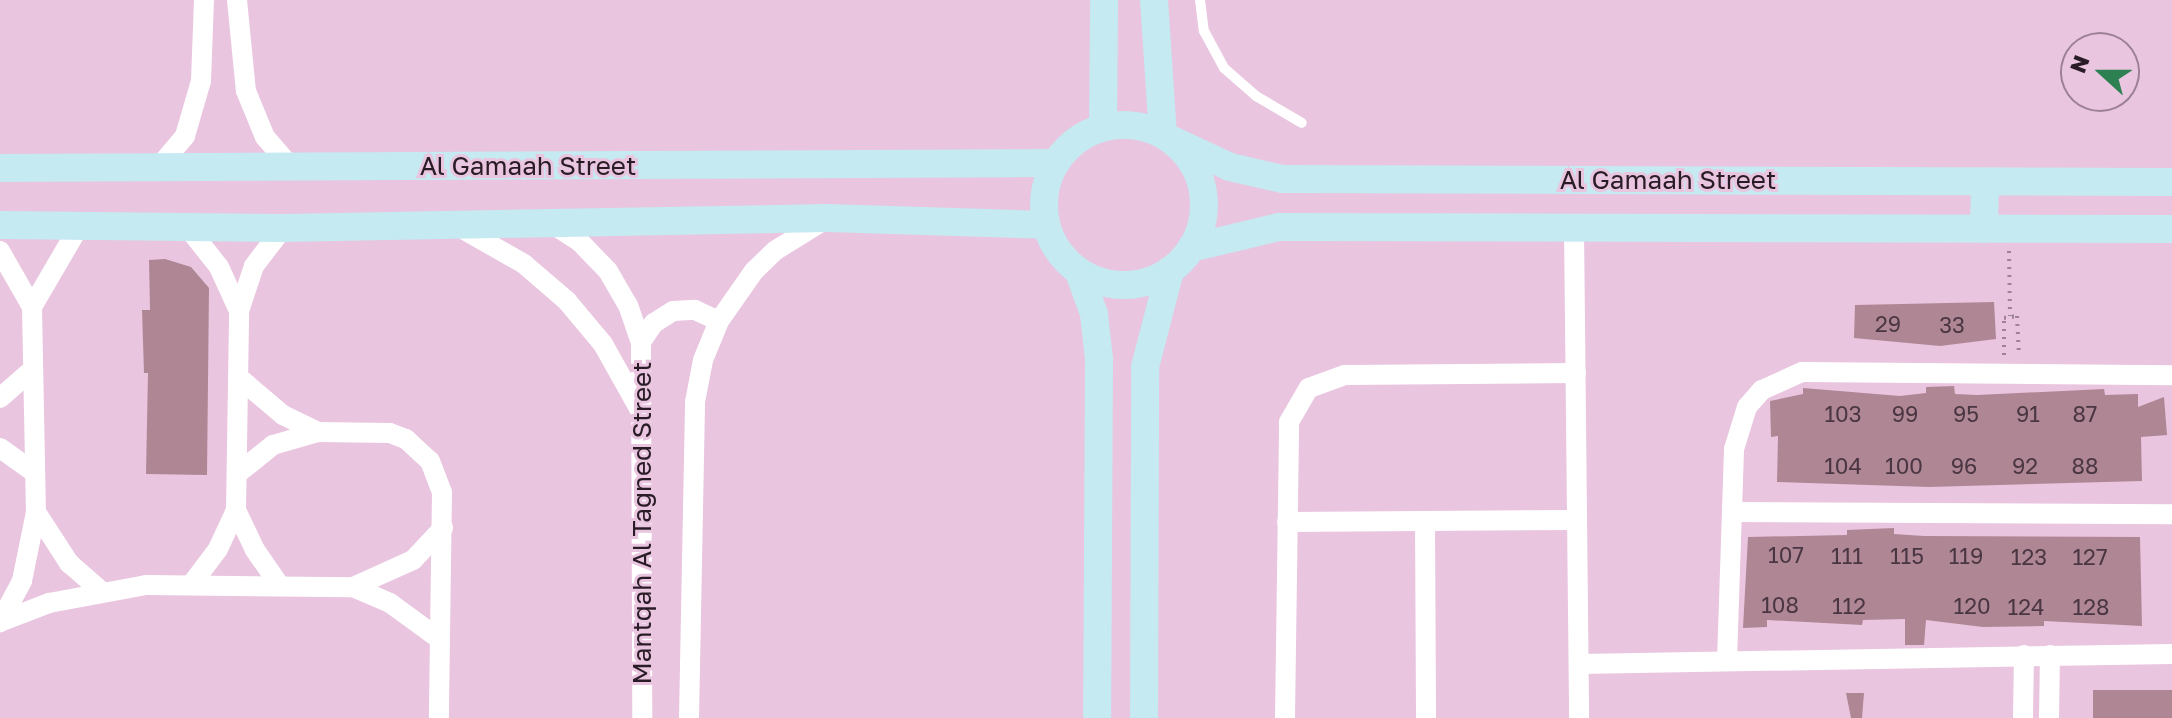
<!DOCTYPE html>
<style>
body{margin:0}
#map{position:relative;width:2172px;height:718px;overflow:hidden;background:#e9c5df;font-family:"Golos Text",sans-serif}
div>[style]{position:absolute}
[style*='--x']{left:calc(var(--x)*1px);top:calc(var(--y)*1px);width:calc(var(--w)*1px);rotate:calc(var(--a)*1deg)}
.building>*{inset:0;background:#af8694;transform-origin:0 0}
.path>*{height:4px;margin-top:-2px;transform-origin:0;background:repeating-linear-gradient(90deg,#9e8396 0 2px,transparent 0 8px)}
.lane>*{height:10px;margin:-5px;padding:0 5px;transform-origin:5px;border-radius:5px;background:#fff}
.street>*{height:20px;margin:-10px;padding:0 10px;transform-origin:10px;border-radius:10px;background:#fff}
.secondary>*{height:28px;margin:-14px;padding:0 14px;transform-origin:14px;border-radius:14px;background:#c5eaf2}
.secondary>.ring{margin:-14px;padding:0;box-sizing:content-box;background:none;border:28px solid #c5eaf2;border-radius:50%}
span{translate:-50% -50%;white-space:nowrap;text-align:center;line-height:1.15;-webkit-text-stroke:6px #e9c5df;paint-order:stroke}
.number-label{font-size:22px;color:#4a3642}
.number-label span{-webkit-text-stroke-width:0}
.street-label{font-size:26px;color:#291c26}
.north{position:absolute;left:2060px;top:32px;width:80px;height:80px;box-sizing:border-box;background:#e9c5df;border:2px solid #9c8195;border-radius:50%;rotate:291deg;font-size:22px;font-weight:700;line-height:32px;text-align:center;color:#291c26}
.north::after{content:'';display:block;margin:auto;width:28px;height:36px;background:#2c8052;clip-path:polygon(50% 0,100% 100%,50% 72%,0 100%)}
</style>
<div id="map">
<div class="building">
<i style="clip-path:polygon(165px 259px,191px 267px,209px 288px,207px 475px,146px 474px,148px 373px,144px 373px,142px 310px,150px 310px,149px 260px)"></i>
<i style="clip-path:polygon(1994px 302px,1996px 339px,1940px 346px,1854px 338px,1855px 305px)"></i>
<i style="clip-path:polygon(1954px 386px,1955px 394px,1977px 395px,2104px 389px,2105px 395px,2138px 394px,2138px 407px,2164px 397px,2167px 435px,2141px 437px,2142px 481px,1929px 487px,1777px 482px,1778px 436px,1771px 437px,1770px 401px,1803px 394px,1803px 388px,1900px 396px,1926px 393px,1926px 387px)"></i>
<i style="clip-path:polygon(1894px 528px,1894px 534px,1924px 536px,2140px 537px,2142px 626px,2044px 621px,2044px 626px,1983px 627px,1926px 620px,1924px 645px,1905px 645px,1905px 619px,1863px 620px,1862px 625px,1767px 620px,1767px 627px,1743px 628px,1748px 537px,1847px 535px,1847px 530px)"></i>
<i style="left:2093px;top:690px;width:79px;height:28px"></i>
<i style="clip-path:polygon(1846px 693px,1864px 693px,1862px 718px,1851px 718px)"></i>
</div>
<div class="path">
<i style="--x:2009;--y:251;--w:65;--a:89.1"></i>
<i style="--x:2004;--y:355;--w:37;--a:-90"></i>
<i style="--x:2004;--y:318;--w:13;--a:-9"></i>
<i style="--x:2017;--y:316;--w:40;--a:87.1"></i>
</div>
<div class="lane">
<i style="--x:1200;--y:0;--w:31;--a:83"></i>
<i style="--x:1204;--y:31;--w:42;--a:61.6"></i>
<i style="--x:1224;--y:68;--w:43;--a:41.2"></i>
<i style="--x:1256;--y:96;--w:53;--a:30.4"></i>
</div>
<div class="street">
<i style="--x:237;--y:0;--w:91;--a:84.4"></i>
<i style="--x:246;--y:91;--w:50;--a:67.6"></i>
<i style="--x:265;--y:137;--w:40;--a:49"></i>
<i style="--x:158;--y:168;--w:42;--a:-49.8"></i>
<i style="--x:185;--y:136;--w:57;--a:-73.8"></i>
<i style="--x:201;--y:81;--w:81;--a:-87.9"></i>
<i style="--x:551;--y:223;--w:35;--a:33"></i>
<i style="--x:580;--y:242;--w:40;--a:46"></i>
<i style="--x:608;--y:271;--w:39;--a:60"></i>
<i style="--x:628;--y:305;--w:39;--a:71"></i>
<i style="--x:641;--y:342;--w:376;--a:89.8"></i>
<i style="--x:461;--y:228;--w:73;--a:29.7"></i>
<i style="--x:524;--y:264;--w:57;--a:40.7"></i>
<i style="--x:567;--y:301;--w:56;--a:50.1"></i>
<i style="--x:603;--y:344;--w:78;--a:60.8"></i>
<i style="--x:1574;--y:228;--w:490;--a:89.4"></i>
<i style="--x:189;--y:229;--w:48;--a:51.7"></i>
<i style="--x:219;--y:267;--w:48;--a:65.6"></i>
<i style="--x:0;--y:251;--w:64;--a:60.3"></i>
<i style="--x:32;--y:307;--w:205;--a:88.9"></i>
<i style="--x:36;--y:512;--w:70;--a:101.5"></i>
<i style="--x:22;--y:581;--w:47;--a:118.2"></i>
<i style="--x:32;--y:307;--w:95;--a:-59.7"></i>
<i style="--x:641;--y:342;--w:23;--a:-56"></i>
<i style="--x:654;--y:323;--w:22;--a:-32"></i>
<i style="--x:673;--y:311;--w:22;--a:-3"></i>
<i style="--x:695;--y:310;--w:26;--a:25"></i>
<i style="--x:238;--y:377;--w:59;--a:40.2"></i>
<i style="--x:283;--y:415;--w:39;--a:26"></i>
<i style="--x:0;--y:398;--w:44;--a:-41.3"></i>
<i style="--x:0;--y:448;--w:43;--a:35.5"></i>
<i style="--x:237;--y:474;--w:46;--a:-38.9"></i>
<i style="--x:273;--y:445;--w:47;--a:-16.1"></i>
<i style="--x:318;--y:432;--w:72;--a:0.8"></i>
<i style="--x:390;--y:433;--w:17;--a:21"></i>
<i style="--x:406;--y:439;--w:33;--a:43"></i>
<i style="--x:430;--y:461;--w:33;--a:69"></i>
<i style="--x:442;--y:492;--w:226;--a:90.8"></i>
<i style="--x:236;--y:510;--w:44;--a:64.6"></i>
<i style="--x:255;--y:550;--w:44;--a:55.2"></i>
<i style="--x:36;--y:512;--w:61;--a:57.1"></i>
<i style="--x:69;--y:563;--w:41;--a:41.1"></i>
<i style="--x:1732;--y:512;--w:440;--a:0.3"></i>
<i style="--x:1425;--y:521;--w:197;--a:89.7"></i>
<i style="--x:1287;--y:522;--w:290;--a:-0.4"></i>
<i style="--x:191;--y:585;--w:45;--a:-53.1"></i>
<i style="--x:218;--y:549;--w:43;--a:-65.2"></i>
<i style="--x:236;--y:510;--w:199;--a:-89.1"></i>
<i style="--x:239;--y:311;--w:47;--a:-71.6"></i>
<i style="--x:254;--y:266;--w:48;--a:-52.7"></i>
<i style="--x:353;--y:587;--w:40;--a:23.4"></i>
<i style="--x:390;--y:603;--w:59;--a:36.1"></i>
<i style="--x:0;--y:622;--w:53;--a:-21.2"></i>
<i style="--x:49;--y:603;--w:99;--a:-10.5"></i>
<i style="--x:146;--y:585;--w:207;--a:0.6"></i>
<i style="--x:353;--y:587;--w:66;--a:-24.2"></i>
<i style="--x:413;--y:560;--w:44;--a:-46.8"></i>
<i style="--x:1727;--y:661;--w:212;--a:-88.1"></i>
<i style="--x:1734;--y:449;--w:44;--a:-72.8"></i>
<i style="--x:1747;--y:407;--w:23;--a:-49"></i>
<i style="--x:1762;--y:390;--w:44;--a:-24.2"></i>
<i style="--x:1802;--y:372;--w:370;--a:0.5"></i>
<i style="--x:1579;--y:664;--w:593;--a:-0.97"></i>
<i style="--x:689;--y:718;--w:316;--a:-88.9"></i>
<i style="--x:695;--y:402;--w:43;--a:-79.2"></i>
<i style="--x:703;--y:360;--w:42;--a:-67.7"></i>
<i style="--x:719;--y:321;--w:61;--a:-55"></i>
<i style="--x:754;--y:271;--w:30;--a:-44"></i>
<i style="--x:776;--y:250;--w:55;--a:-31.7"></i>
<i style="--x:1285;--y:718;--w:296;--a:-89.2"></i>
<i style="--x:1289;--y:422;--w:39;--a:-60"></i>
<i style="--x:1309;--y:388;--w:38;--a:-20"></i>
<i style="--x:1345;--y:375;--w:231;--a:-0.5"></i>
<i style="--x:2023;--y:718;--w:63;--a:-89.1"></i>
<i style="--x:2049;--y:718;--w:63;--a:-89.1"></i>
</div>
<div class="secondary">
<i style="--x:1154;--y:0;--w:134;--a:86.2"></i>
<i class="ring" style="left:1044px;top:125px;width:132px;height:132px"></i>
<i style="--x:1103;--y:127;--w:127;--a:-89.5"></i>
<i style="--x:1172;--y:140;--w:64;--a:25"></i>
<i style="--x:1230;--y:167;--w:53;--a:13"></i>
<i style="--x:1282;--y:179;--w:890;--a:0.19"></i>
<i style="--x:0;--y:168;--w:1055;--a:-0.27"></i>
<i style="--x:0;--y:225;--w:283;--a:0.6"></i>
<i style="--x:283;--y:228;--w:544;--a:-1.05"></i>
<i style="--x:827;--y:218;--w:219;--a:1.8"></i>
<i style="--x:1984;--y:229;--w:47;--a:-88.8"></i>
<i style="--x:1191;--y:248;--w:90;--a:-13.4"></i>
<i style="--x:1279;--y:227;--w:893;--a:0.13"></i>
<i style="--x:1079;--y:272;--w:45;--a:70.3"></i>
<i style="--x:1094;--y:314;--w:45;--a:83.7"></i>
<i style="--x:1099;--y:359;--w:359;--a:90.3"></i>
<i style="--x:1144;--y:718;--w:351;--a:-89.8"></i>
<i style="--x:1145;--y:367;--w:100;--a:-75.5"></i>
</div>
<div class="number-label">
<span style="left:1888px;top:324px">29</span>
<span style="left:1952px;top:325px">33</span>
<span style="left:1843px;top:414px">103</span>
<span style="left:1905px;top:414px">99</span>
<span style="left:1966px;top:414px">95</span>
<span style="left:2028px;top:414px">91</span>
<span style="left:2085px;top:414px">87</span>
<span style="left:1843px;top:466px">104</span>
<span style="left:1904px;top:466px">100</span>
<span style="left:1964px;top:466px">96</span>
<span style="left:2025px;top:466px">92</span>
<span style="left:2085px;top:466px">88</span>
<span style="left:1786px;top:555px">107</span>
<span style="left:1847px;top:556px">111</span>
<span style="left:1907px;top:556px">115</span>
<span style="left:1966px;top:556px">119</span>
<span style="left:2029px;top:557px">123</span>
<span style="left:2090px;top:557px">127</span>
<span style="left:1780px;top:605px">108</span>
<span style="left:1849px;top:606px">112</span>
<span style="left:1972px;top:606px">120</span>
<span style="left:2026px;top:607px">124</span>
<span style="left:2091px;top:607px">128</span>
</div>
<div class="street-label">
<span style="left:528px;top:166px">Al Gamaah Street</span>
<span style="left:1668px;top:180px">Al Gamaah Street</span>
<span style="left:642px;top:523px;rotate:-90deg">Mantqah Al Tagned Street</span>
</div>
<div class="north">N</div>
</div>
